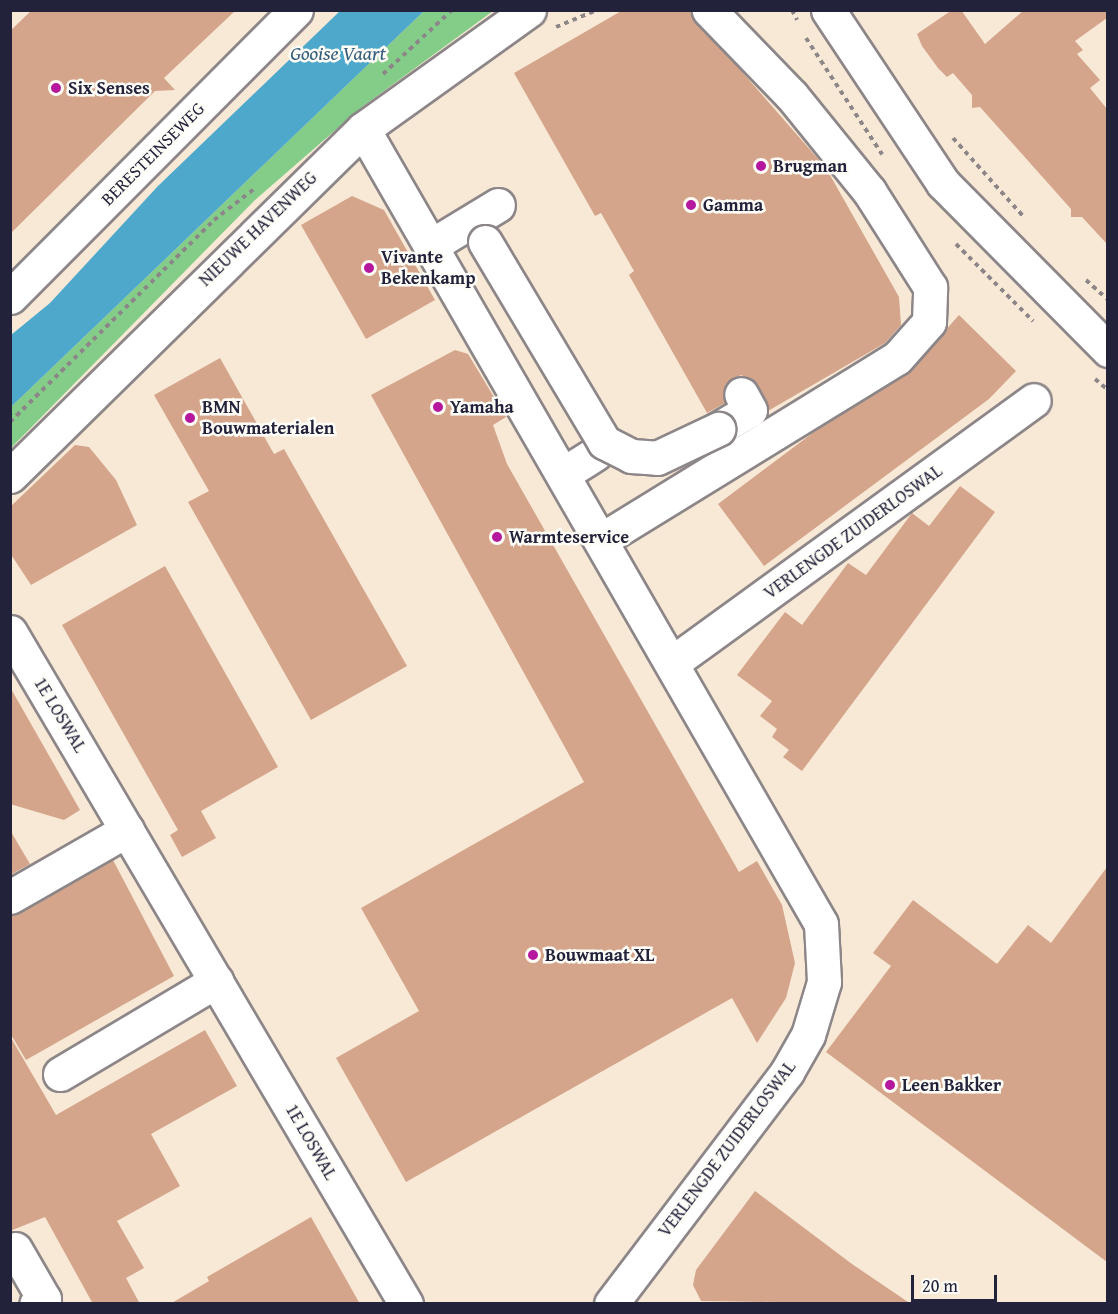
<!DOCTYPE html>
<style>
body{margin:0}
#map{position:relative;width:1118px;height:1314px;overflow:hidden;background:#f8e9d6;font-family:"Gentium Book Plus",serif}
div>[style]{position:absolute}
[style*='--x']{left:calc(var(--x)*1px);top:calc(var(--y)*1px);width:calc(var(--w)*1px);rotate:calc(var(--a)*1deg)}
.green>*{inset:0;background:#84cd89}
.water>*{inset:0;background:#4ea8cc}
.building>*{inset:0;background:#d4a58b}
.path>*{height:4px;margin-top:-2px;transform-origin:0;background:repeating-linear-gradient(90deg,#8d8688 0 4.5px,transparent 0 9px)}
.roads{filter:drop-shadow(2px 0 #8d8688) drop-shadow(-2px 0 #8d8688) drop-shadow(0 2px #8d8688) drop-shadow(0 -2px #8d8688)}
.minor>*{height:33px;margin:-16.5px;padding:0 16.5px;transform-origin:16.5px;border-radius:16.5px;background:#fff}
.major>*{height:33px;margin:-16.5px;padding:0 16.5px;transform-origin:16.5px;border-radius:16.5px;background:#fff}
.bridges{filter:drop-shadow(2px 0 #8d8688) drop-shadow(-2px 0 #8d8688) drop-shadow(0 2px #8d8688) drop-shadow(0 -2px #8d8688)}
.minor-bridge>*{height:33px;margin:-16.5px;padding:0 16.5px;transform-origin:16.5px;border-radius:16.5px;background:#fff}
.dots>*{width:16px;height:16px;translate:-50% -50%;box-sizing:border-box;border:3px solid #fdfcf7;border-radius:50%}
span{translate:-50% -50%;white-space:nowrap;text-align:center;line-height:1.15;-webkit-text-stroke:5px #fdfcf7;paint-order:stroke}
.poi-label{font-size:18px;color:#22223b;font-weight:700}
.left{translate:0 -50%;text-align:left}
.street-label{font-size:18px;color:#22223b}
.water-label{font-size:20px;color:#365e7c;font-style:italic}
.frame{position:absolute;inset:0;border:12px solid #22223b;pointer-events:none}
.scale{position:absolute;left:911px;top:1275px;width:86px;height:27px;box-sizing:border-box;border:3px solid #22223b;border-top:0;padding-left:8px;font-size:18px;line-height:21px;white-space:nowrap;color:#22223b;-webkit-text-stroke:4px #fdfcf7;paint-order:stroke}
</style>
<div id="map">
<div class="green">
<i style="clip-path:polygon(424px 11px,493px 11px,362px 107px,255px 200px,11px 448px,11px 407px)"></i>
</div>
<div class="water">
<i style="clip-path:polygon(340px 11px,424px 11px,11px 407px,11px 335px,50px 303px,158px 186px)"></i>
</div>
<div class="building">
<i style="clip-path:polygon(32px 10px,236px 10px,164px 78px,175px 90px,155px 91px,10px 234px,10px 31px)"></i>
<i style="clip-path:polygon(623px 10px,688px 10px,826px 168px,899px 297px,901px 325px,885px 343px,768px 411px,757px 384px,741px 375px,725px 385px,725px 403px,707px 413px,629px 275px,634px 271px,601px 213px,595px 216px,514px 73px)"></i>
<i style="clip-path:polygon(952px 10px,961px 10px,985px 44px,1024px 10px,1107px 10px,1107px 18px,1075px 41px,1083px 50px,1077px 54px,1100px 80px,1090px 88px,1107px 109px,1107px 244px,1082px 217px,1071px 217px,1071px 209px,980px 107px,972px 108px,972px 95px,953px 73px,947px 77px,938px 68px,922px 46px,917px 34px)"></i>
<i style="clip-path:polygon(352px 196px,384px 210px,435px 300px,366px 339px,301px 225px)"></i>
<i style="clip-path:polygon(959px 315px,1016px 371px,989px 399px,764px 566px,718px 504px,818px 429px,907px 374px)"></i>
<i style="clip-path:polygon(455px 350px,468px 354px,506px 417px,493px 425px,507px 464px,739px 872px,757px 861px,782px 905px,795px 963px,786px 998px,757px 1043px,732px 998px,406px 1182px,336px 1058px,419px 1011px,361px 908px,584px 782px,371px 395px)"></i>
<i style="clip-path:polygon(220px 358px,274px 454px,284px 449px,407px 666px,311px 720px,188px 502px,209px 491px,154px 395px)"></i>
<i style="clip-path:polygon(75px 445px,89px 447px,116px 480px,137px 525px,31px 585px,10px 553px,10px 507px)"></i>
<i style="clip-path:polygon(960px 486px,995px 512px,802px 771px,783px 757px,789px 750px,772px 737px,777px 729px,760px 716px,772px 701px,737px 675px,785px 612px,802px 625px,848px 563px,866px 575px,912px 513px,929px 526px)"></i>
<i style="clip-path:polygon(165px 566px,278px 767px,201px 811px,216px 838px,182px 857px,170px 835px,178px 830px,62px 625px)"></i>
<i style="clip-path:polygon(10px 687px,80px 810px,64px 820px,10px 804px)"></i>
<i style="clip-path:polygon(10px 830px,30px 864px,10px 875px)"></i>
<i style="clip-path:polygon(113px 860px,174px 976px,26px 1060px,10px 1033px,10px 916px)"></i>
<i style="clip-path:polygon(1107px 867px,1107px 1262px,826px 1052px,891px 966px,873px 953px,913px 900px,997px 964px,1028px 925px,1051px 943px)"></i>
<i style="clip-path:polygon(205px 1030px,237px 1086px,151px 1134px,180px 1186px,117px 1221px,144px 1268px,126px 1278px,140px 1304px,93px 1304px,45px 1217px,10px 1231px,10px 1036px,56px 1115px)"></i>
<i style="clip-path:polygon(755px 1191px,852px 1264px,911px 1304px,701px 1301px,693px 1285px,696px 1270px)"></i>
<i style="clip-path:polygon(311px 1217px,360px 1304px,170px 1304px,209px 1281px,207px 1277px)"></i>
</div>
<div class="path">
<i style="--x:792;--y:10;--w:11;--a:63"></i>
<i style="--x:556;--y:27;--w:44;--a:-22.5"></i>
<i style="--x:806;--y:38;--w:139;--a:56.8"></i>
<i style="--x:383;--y:74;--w:94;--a:-42.8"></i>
<i style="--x:953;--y:138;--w:106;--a:48.1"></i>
<i style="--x:956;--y:244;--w:109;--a:45"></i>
<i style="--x:1086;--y:280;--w:30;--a:42"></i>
<i style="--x:1095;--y:379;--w:17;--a:40"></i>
<i style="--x:10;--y:422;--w:287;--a:-44.7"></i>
<i style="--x:214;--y:220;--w:51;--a:-37.8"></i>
</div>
<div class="roads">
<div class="minor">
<i style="--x:363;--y:129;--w:917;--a:60.05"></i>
<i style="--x:821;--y:924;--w:58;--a:87"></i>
<i style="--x:824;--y:982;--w:55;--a:106.8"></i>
<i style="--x:808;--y:1035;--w:43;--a:119.6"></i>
<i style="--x:787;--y:1072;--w:291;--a:127.2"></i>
<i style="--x:432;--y:245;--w:77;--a:-31.2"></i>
<i style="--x:10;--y:297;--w:405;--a:-45.1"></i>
<i style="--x:718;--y:429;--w:37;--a:-31"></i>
<i style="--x:750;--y:410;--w:18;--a:-119"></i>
<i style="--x:563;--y:474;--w:38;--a:-32"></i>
<i style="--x:10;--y:476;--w:495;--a:-44.5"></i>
<i style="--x:363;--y:129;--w:204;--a:-35.6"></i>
<i style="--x:601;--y:540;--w:347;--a:-31.6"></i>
<i style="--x:897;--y:358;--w:48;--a:-48.4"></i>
<i style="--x:929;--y:322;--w:35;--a:-88"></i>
<i style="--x:930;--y:287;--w:114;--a:-122.4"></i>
<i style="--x:869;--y:191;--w:122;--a:-129"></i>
<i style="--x:792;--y:96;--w:120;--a:-134"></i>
<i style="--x:10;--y:632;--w:780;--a:59.49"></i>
<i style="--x:672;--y:663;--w:447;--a:-36"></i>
<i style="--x:10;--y:897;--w:135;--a:-29.8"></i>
<i style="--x:60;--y:1074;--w:182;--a:-30.8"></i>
<i style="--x:15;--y:1249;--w:58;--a:59.9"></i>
<i style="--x:44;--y:1299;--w:9;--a:148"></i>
</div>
<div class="major">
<i style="--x:828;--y:10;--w:208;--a:56.4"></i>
<i style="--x:943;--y:183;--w:235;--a:45.3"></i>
</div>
</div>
<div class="bridges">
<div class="minor-bridge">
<i style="--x:485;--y:242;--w:233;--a:59.2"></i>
<i style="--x:604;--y:442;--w:30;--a:27"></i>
<i style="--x:631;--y:456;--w:26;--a:4"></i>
<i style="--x:657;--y:458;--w:68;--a:-25.4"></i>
</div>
</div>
<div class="dots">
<i style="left:56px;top:88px;background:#b5179e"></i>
<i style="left:761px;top:166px;background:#b5179e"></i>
<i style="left:691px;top:205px;background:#b5179e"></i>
<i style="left:369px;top:268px;background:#b5179e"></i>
<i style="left:438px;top:407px;background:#b5179e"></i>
<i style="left:190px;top:418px;background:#b5179e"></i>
<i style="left:497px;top:537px;background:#b5179e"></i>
<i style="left:533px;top:955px;background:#b5179e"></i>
<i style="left:890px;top:1085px;background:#b5179e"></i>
</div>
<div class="poi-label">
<span class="left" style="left:68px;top:88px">Six Senses</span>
<span class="left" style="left:773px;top:166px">Brugman</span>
<span class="left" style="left:703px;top:205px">Gamma</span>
<span class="left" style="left:381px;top:268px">Vivante<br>Bekenkamp</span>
<span class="left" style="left:450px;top:407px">Yamaha</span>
<span class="left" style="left:202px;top:418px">BMN<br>Bouwmaterialen</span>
<span class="left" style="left:509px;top:537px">Warmteservice</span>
<span class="left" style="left:545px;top:955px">Bouwmaat XL</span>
<span class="left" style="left:902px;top:1085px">Leen Bakker</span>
</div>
<div class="street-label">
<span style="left:153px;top:154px;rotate:-45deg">BERESTEINSEWEG</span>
<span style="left:258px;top:229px;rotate:-44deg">NIEUWE HAVENWEG</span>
<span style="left:853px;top:532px;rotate:-36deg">VERLENGDE ZUIDERLOSWAL</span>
<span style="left:60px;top:715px;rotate:59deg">1E LOSWAL</span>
<span style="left:311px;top:1142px;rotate:60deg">1E LOSWAL</span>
<span style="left:727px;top:1149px;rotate:-53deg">VERLENGDE ZUIDERLOSWAL</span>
</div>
<div class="water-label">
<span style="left:338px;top:52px">Gooise Vaart</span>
</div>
<div class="frame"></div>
<div class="scale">20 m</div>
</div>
